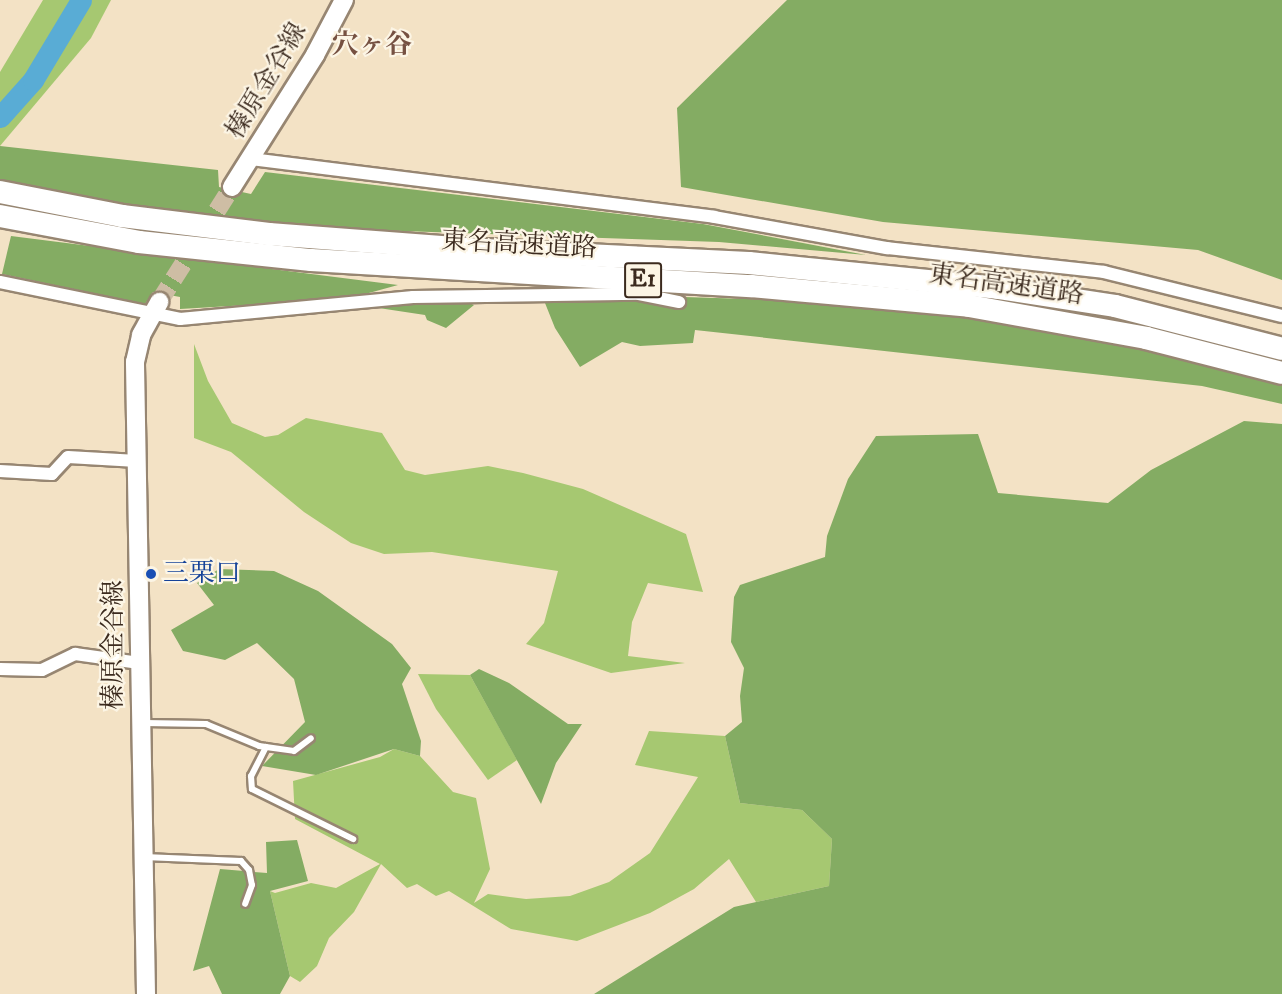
<!DOCTYPE html>
<meta charset="utf-8">
<style>
body{margin:0}
#map{position:relative;width:1282px;height:994px;overflow:hidden;background:#f3e2c5;font-family:"IM FELL DW Pica","Noto Serif JP",serif}
div>[style]{position:absolute}
[style*='--x']{left:calc(var(--x)*1px);top:calc(var(--y)*1px);width:calc(var(--w)*1px);rotate:calc(var(--a)*1deg)}
.green>*{inset:0;background:#a6c871}
.forest>*{inset:0;background:#84ac63}
.river>*{height:21px;margin:-10.5px;padding:0 10.5px;transform-origin:10.5px;border-radius:10.5px;background:#59acd5}
.secondary-tunnel>*{height:18px;margin-top:-9px;transform-origin:0;background:repeating-linear-gradient(90deg,#cebda4 0 18px,transparent 0 27px)}
.roads{filter:drop-shadow(2px 0 #978672) drop-shadow(-2px 0 #978672) drop-shadow(0 2px #978672) drop-shadow(0 -2px #978672)}
.lane>*{height:6px;margin:-3px;padding:0 3px;transform-origin:3px;border-radius:3px;background:#fff}
.street>*{height:12px;margin:-6px;padding:0 6px;transform-origin:6px;border-radius:6px;background:#fff}
.secondary>*{height:18px;margin:-9px;padding:0 9px;transform-origin:9px;border-radius:9px;background:#fff}
.highway>*{height:22px;margin:-11px;padding:0 11px;transform-origin:11px;border-radius:11px;background:#fff}
.dots>*{width:16px;height:16px;translate:-50% -50%;box-sizing:border-box;border:3px solid #fcf5e5;border-radius:50%}
span{translate:-50% -50%;white-space:nowrap;text-align:center;line-height:1.15;-webkit-text-stroke:4.5px #fcf5e5;paint-order:stroke}
.shield-label span{padding:2px 4px;background:#fcf5e5;border:2px solid;border-radius:4px;-webkit-text-stroke-width:0}
.shield-label{font-size:24px;color:#3b2a1e;font-weight:700}
.street-label{font-size:26px;color:#3b2a1e}
.transit-label{font-size:26px;color:#164399}
.left{translate:0 -50%;text-align:left}
.neighbourhood-label{font-size:27px;color:#765142;font-weight:700}
</style>
<div id="map">
<div class="green">
<i style="clip-path:polygon(43px 0,111px 0,91px 38px,0 146px,0 72px)"></i>
<i style="clip-path:polygon(194px 344px,208px 381px,232px 423px,265px 437px,278px 435px,306px 418px,382px 433px,405px 470px,425px 475px,488px 466px,523px 473px,583px 489px,686px 534px,703px 592px,648px 583px,632px 622px,628px 656px,685px 663px,611px 673px,526px 644px,544px 623px,558px 571px,432px 552px,384px 554px,351px 543px,304px 512px,231px 452px,194px 438px)"></i>
<i style="clip-path:polygon(418px 674px,470px 675px,517px 760px,488px 780px,436px 709px)"></i>
<i style="clip-path:polygon(649px 731px,725px 736px,740px 803px,802px 810px,832px 839px,829px 886px,756px 902px,729px 859px,694px 889px,650px 913px,577px 941px,511px 929px,449px 891px,436px 896px,417px 884px,407px 888px,381px 864px,354px 912px,329px 938px,317px 966px,300px 982px,290px 976px,270px 891px,275px 893px,311px 883px,336px 888px,380px 864px,295px 819px,293px 781px,380px 757px,394px 749px,420px 756px,453px 792px,476px 798px,490px 869px,474px 903px,488px 894px,526px 899px,570px 896px,609px 882px,650px 853px,698px 777px,635px 765px)"></i>
</div>
<div class="forest">
<i style="clip-path:polygon(787px 0,1282px 0,1282px 280px,1198px 250px,883px 222px,681px 187px,677px 108px)"></i>
<i style="clip-path:polygon(0 146px,218px 170px,219px 187px,251px 194px,265px 172px,703px 224px,866px 255px,719px 242px,346px 229px,152px 211px,0 183px)"></i>
<i style="clip-path:polygon(11px 236px,398px 285px,347px 299px,180px 309px,180px 297px,153px 292px,145px 304px,2px 274px)"></i>
<i style="clip-path:polygon(652px 296px,812px 301px,1051px 326px,1256px 375px,1282px 386px,1282px 404px,1202px 386px,695px 330px,693px 343px,640px 346px,622px 342px,580px 367px,555px 328px,545px 303px)"></i>
<i style="clip-path:polygon(410px 301px,464px 301px,474px 305px,446px 328px,427px 320px,425px 315px,372px 307px)"></i>
<i style="clip-path:polygon(1244px 421px,1282px 424px,1282px 994px,594px 994px,734px 907px,829px 886px,832px 839px,802px 810px,740px 803px,725px 736px,742px 722px,740px 696px,744px 668px,731px 642px,734px 597px,740px 585px,825px 557px,827px 536px,848px 479px,876px 436px,978px 434px,998px 493px,1108px 503px,1151px 470px)"></i>
<i style="clip-path:polygon(219px 569px,274px 571px,318px 591px,392px 644px,411px 668px,402px 684px,421px 741px,420px 756px,394px 749px,316px 775px,262px 766px,305px 722px,294px 679px,257px 643px,225px 660px,183px 651px,171px 630px,214px 605px,197px 583px)"></i>
<i style="clip-path:polygon(479px 669px,509px 683px,568px 724px,582px 724px,556px 763px,541px 804px,470px 675px)"></i>
<i style="clip-path:polygon(297px 840px,308px 881px,270px 891px,290px 976px,280px 994px,222px 994px,209px 966px,193px 971px,220px 869px,267px 873px,266px 842px)"></i>
</div>
<div class="river">
<i style="--x:0;--y:117;--w:50;--a:-48.3"></i>
<i style="--x:33;--y:80;--w:93;--a:-59"></i>
</div>
<div class="secondary-tunnel">
<i style="--x:159;--y:302;--w:136;--a:-57.6"></i>
</div>
<div class="roads">
<div class="lane">
<i style="--x:144;--y:723;--w:62;--a:0.9"></i>
<i style="--x:206;--y:724;--w:57;--a:22.5"></i>
<i style="--x:259;--y:746;--w:35;--a:8"></i>
<i style="--x:294;--y:751;--w:21;--a:-37"></i>
<i style="--x:266;--y:747;--w:33;--a:117"></i>
<i style="--x:251;--y:776;--w:13;--a:86"></i>
<i style="--x:252;--y:789;--w:113;--a:26.3"></i>
<i style="--x:144;--y:857;--w:97;--a:2.4"></i>
<i style="--x:241;--y:861;--w:12;--a:48"></i>
<i style="--x:249;--y:870;--w:15;--a:79"></i>
<i style="--x:252;--y:885;--w:20;--a:110"></i>
</div>
<div class="street">
<i style="--x:251;--y:159;--w:467;--a:7.1"></i>
<i style="--x:714;--y:217;--w:176;--a:10.2"></i>
<i style="--x:887;--y:248;--w:218;--a:6.3"></i>
<i style="--x:1104;--y:272;--w:183;--a:13.9"></i>
<i style="--x:0;--y:282;--w:184;--a:11.6"></i>
<i style="--x:180;--y:319;--w:234;--a:-5.4"></i>
<i style="--x:413;--y:297;--w:226;--a:-0.8"></i>
<i style="--x:639;--y:294;--w:41;--a:11.3"></i>
<i style="--x:0;--y:471;--w:52;--a:3.3"></i>
<i style="--x:52;--y:474;--w:23;--a:-47"></i>
<i style="--x:68;--y:457;--w:69;--a:3.3"></i>
<i style="--x:0;--y:669;--w:42;--a:1.4"></i>
<i style="--x:42;--y:670;--w:37;--a:-26"></i>
<i style="--x:75;--y:654;--w:65;--a:8"></i>
</div>
<div class="secondary">
<i style="--x:232;--y:187;--w:156;--a:-57.8"></i>
<i style="--x:315;--y:55;--w:62;--a:-62.2"></i>
<i style="--x:146;--y:994;--w:632;--a:-91"></i>
<i style="--x:135;--y:362;--w:28;--a:-77"></i>
<i style="--x:141;--y:335;--w:38;--a:-61"></i>
</div>
<div class="highway">
<i style="--x:0;--y:192;--w:124;--a:11.1"></i>
<i style="--x:122;--y:216;--w:148;--a:7"></i>
<i style="--x:269;--y:234;--w:216;--a:4.3"></i>
<i style="--x:484;--y:250;--w:265;--a:2.8"></i>
<i style="--x:749;--y:263;--w:250;--a:5.7"></i>
<i style="--x:998;--y:288;--w:118;--a:8.7"></i>
<i style="--x:1115;--y:306;--w:172;--a:14.4"></i>
<i style="--x:0;--y:216;--w:141;--a:10.6"></i>
<i style="--x:139;--y:242;--w:173;--a:6"></i>
<i style="--x:311;--y:260;--w:441;--a:3.4"></i>
<i style="--x:751;--y:286;--w:219;--a:5.2"></i>
<i style="--x:969;--y:306;--w:180;--a:10.2"></i>
<i style="--x:1146;--y:338;--w:140;--a:14.4"></i>
</div>
</div>
<div class="dots">
<i style="left:151px;top:574px;background:#1a4fb4"></i>
</div>
<div class="shield-label">
<span style="left:643px;top:280px">E1</span>
</div>
<div class="street-label">
<span style="left:267px;top:81px;rotate:-59deg">榛原金谷線</span>
<span style="left:519px;top:245px;rotate:3deg">東名高速道路</span>
<span style="left:1006px;top:285px;rotate:8deg">東名高速道路</span>
<span style="left:114px;top:645px;rotate:-90deg">榛原金谷線</span>
</div>
<div class="transit-label">
<span class="left" style="left:163px;top:574px">三栗口</span>
</div>
<div class="neighbourhood-label">
<span style="left:372px;top:46px">穴ヶ谷</span>
</div>
</div>
